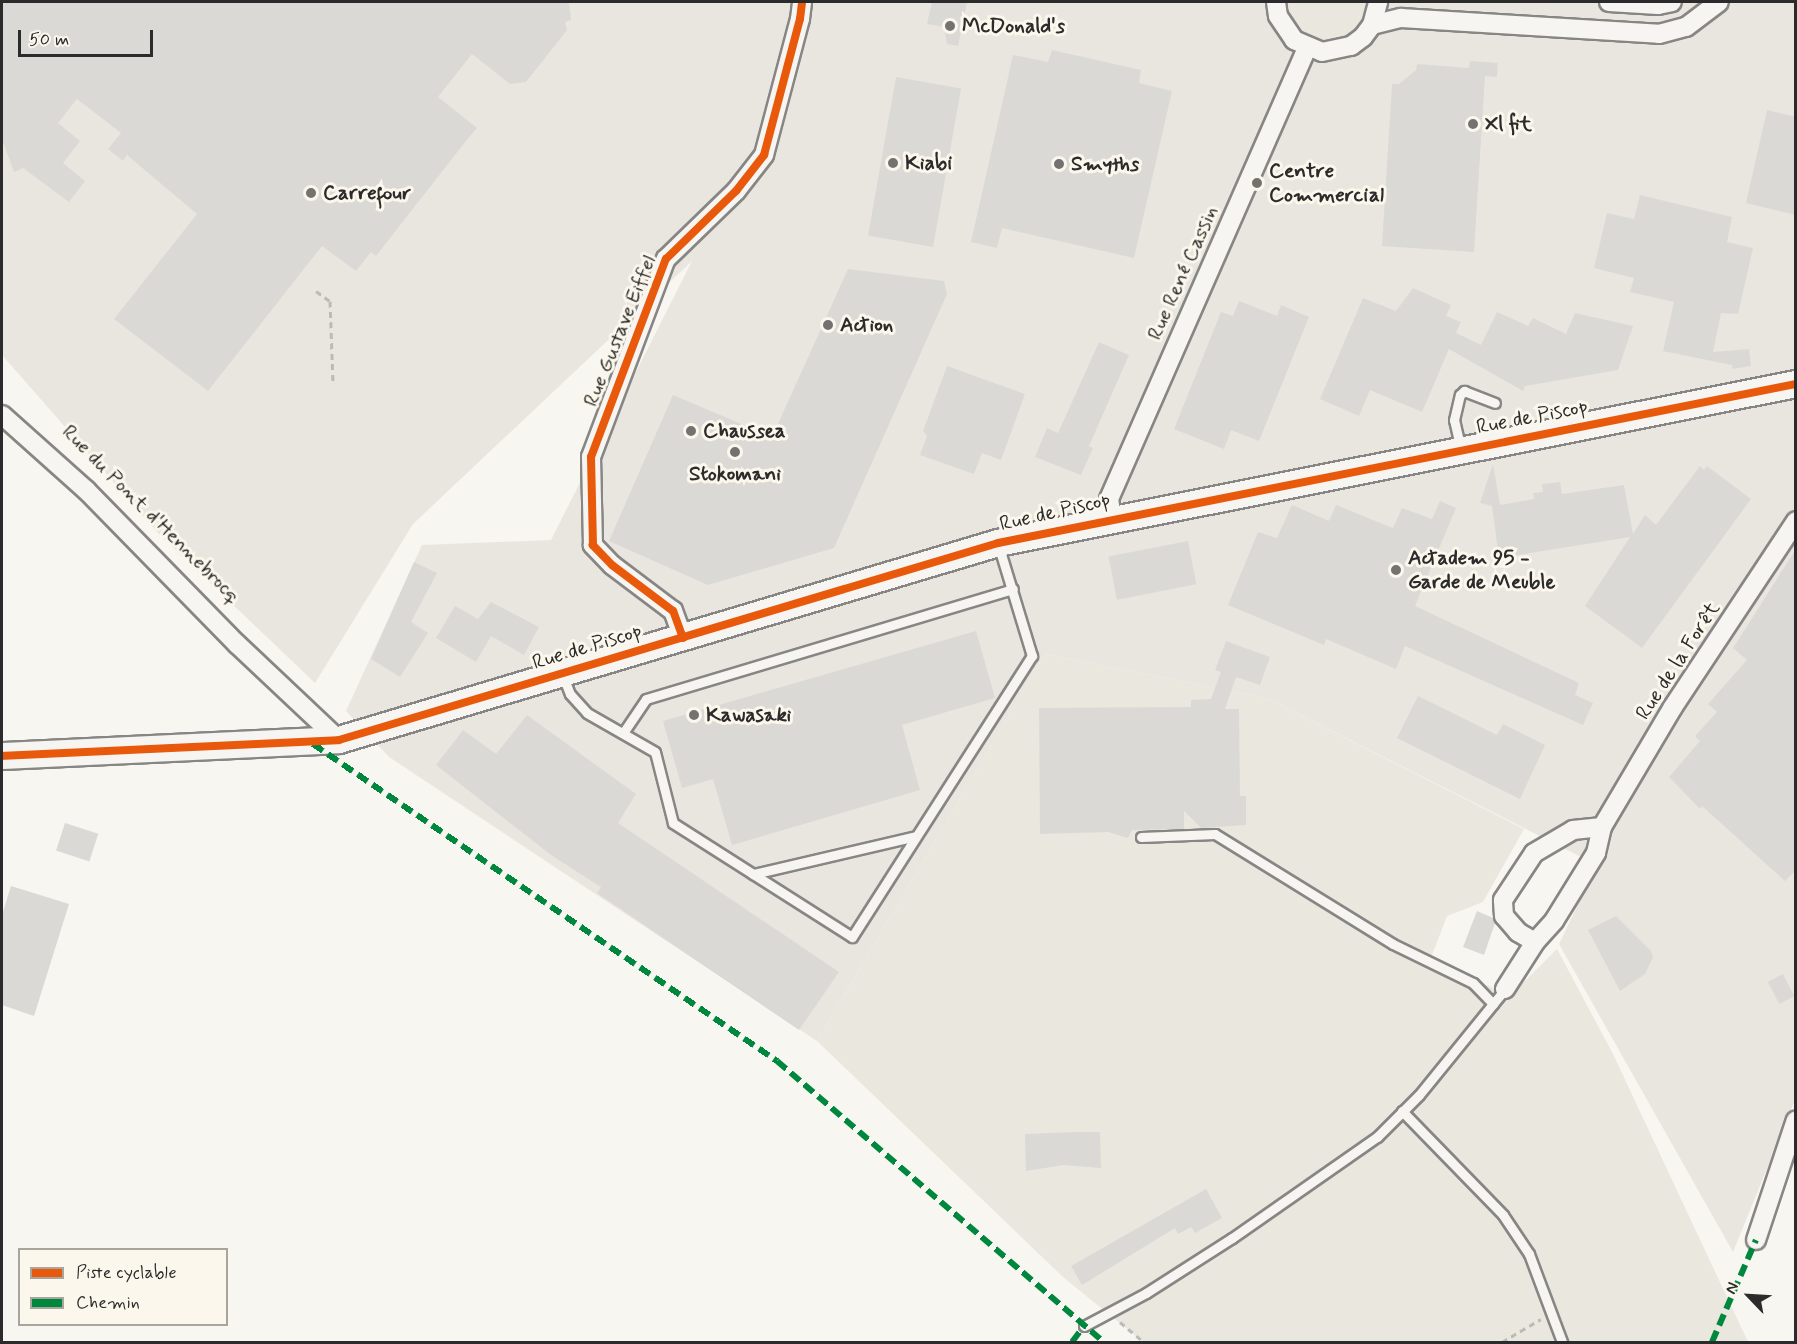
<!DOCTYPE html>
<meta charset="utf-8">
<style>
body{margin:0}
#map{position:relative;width:1797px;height:1344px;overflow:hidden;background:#f8f6f0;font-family:Mynerve,sans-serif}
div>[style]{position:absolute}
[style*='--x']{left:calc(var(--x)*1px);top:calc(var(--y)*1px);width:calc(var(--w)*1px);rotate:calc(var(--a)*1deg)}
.built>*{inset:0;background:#e9e6df}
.green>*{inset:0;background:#e9e7de}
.building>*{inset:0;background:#dbd9d6;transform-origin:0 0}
.path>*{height:3px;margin-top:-1.5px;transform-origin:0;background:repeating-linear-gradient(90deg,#bcbab8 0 6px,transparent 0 10.5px)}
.roads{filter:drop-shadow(2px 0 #878684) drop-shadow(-2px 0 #878684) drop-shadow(0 2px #878684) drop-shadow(0 -2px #878684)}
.lane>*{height:9px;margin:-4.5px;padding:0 4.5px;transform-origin:4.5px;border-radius:4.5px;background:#f6f5f1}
.street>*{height:18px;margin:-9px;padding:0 9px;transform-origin:9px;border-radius:9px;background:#f6f5f1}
.secondary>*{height:26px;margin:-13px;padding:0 13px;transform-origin:13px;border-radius:13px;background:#f6f5f1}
.quiet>*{height:6px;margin-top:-3px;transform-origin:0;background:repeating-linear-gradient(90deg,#00873e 0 12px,transparent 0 18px)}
.cycleway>*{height:8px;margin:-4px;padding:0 4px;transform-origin:4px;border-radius:4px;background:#e8590c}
.dots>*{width:16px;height:16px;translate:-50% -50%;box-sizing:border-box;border:3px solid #fbf7ec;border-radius:50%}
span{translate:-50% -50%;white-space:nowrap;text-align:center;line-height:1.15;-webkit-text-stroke:6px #fbf7ec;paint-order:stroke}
.poi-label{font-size:21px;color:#2b2b2b;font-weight:700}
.left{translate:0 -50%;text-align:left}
.street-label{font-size:21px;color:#2b2b2b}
.frame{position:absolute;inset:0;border:3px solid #2b2b2b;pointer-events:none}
.legend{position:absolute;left:18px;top:1248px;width:210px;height:78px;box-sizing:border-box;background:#fbf7ec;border:2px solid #a8a59f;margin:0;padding:8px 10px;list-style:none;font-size:18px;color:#2b2b2b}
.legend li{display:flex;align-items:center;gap:12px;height:30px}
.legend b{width:30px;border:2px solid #a8a59f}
.north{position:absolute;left:1719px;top:1266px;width:60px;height:60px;-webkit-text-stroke:4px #fbf7ec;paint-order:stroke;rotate:295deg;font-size:16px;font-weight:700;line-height:24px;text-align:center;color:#2b2b2b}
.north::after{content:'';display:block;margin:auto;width:21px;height:27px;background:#2b2b2b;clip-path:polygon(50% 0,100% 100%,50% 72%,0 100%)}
.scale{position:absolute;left:18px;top:30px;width:135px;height:27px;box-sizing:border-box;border:3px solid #2b2b2b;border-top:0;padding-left:8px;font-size:18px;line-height:21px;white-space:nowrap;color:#2b2b2b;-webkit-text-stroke:4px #fbf7ec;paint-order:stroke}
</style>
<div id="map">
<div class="built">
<i style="clip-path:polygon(2px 2px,1795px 2px,1795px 1100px,1733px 1252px,1559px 944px,1597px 865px,1267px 698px,1045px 654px,817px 1041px,389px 757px,346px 711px,422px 545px,551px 540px,692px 261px,413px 524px,315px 683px,159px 534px,2px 355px)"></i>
</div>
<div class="green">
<i style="clip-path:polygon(1286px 2px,1367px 2px,1367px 3px,1364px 16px,1348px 36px,1321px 42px,1297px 30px)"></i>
<i style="clip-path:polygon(1045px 654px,1267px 698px,1524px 829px,1483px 902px,1447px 916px,1432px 955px,1509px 997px,1557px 949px,1613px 1054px,1748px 1342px,1143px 1342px,1063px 1277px,817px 1041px)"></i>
</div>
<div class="building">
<i style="clip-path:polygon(2px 2px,569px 2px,571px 20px,565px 22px,567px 30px,526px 82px,510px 84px,472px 54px,438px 97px,477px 128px,466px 141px,376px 256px,371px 252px,356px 271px,322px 246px,208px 391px,114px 319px,197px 214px,127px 155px,123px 161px,108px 149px,121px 133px,77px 99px,58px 123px,80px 141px,63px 163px,85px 181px,69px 202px,23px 168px,14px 172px,2px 139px)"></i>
<i style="clip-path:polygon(932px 2px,967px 2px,958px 46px,947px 44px,944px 27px,927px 24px)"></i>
<i style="clip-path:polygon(1052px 50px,1141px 70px,1139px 83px,1172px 91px,1134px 258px,1002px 228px,997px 248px,971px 242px,1013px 55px,1048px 62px)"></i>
<i style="clip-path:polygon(1470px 61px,1498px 63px,1497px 77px,1485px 76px,1474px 252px,1382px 246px,1392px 84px,1399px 84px,1416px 70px,1417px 64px,1469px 68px)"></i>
<i style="left:896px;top:77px;width:66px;height:161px;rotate:10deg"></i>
<i style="clip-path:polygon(1767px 110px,1796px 117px,1796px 215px,1746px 203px)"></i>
<i style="clip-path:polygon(1640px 195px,1732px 217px,1727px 242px,1753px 248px,1738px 314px,1721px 313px,1713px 352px,1749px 349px,1751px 366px,1732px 369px,1732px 365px,1663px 351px,1674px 302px,1630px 292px,1634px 278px,1594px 268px,1607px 213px,1634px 219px)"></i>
<i style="clip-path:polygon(848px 269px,944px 281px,947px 294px,834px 548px,708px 585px,609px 541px,673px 395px,772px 437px)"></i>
<i style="clip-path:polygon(1413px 288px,1451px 305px,1446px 316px,1461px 322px,1456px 333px,1481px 345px,1497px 312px,1528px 326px,1533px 318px,1566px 334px,1575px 313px,1633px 326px,1618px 370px,1525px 386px,1523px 391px,1449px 349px,1422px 412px,1370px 390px,1359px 416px,1320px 399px,1363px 298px,1396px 311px)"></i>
<i style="clip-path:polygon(1239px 301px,1277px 316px,1281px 305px,1309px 317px,1259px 441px,1231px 430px,1224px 449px,1174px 429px,1221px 312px,1233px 316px)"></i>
<i style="clip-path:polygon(1099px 342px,1129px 355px,1089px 446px,1093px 448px,1081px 475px,1035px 457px,1047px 428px,1058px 433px)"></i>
<i style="clip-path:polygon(947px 366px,1025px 394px,1001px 460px,982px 453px,974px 474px,920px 455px,927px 436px,923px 431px)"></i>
<i style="clip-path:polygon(1493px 464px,1500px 505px,1534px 499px,1533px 493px,1543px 492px,1542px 484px,1560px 482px,1562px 494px,1624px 485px,1633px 534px,1645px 515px,1656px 525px,1700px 466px,1704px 470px,1707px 466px,1751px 499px,1642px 648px,1585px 606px,1630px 537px,1499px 558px,1492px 506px,1480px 503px)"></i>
<i style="clip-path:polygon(1440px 501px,1456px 508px,1415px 606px,1579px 683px,1575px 695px,1593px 703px,1583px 725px,1405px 646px,1396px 669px,1326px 639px,1324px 645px,1228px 605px,1258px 532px,1277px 538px,1292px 505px,1329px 521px,1336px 505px,1393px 528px,1402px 508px,1432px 519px)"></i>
<i style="left:1188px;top:541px;width:44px;height:81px;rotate:79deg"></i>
<i style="clip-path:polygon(1796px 549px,1796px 870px,1785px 881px,1702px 806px,1700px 809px,1669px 777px,1700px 741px,1695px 736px,1717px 712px,1708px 704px,1747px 660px,1733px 648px)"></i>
<i style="clip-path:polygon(414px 562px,437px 573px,411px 622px,428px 633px,400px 677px,371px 659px)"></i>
<i style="clip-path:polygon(491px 602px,539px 627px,524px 655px,491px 636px,476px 662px,436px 638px,455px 606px,478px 619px)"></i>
<i style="clip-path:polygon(976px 631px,995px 698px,902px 725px,920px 790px,732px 845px,713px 779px,682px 788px,663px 721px)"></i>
<i style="clip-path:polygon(1226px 641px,1270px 657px,1260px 685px,1236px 677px,1225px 709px,1239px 709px,1240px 796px,1246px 796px,1246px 825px,1201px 828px,1184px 811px,1184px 829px,1132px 830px,1128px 838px,1108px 832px,1040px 834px,1039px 708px,1191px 707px,1191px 700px,1211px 699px,1221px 672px,1215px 670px)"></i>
<i style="clip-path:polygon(1418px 696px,1497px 735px,1503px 724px,1545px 745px,1520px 799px,1397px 738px)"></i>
<i style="clip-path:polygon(527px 715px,636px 794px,618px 823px,839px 972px,799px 1030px,597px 893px,601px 887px,551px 855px,436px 765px,463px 730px,496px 754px)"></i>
<i style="left:65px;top:823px;width:35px;height:29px;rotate:18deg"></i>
<i style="clip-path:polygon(11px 886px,69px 904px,34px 1016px,2px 1005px,2px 915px)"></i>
<i style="clip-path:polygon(1477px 911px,1493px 918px,1495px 923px,1484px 955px,1463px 947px)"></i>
<i style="clip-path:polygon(1616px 916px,1651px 951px,1653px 957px,1645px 974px,1620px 991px,1588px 930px)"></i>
<i style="left:1783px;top:974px;width:25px;height:17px;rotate:63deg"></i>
<i style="clip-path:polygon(1074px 1132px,1100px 1132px,1101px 1168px,1063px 1165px,1026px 1171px,1025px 1134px)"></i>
<i style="clip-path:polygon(1206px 1189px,1222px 1218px,1195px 1233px,1191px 1227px,1178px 1234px,1175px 1228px,1082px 1285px,1071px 1266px)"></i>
</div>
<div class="path">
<i style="--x:316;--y:291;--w:17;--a:36"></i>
<i style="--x:330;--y:301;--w:80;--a:87.9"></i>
<i style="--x:1120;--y:1322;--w:31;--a:40"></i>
<i style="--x:1502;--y:1342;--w:45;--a:-30.5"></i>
</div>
<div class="roads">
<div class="lane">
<i style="--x:1461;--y:450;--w:31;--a:-103"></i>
<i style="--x:1454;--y:420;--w:26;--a:-77"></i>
<i style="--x:1460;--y:395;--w:6;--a:-45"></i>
<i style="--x:1464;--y:391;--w:33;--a:21"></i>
<i style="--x:563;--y:676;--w:19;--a:69"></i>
<i style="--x:570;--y:694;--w:25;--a:48"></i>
<i style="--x:587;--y:713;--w:78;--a:29.8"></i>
<i style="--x:655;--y:752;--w:73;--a:75.8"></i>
<i style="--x:673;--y:823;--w:212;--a:32.5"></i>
<i style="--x:852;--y:937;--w:334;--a:-57.4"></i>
<i style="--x:1032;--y:656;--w:117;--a:-106.9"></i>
<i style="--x:623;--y:733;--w:41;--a:-55.9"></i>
<i style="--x:646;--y:699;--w:383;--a:-16.7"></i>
<i style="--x:1141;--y:837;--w:74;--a:-2.3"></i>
<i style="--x:1215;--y:834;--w:209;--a:31.7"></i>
<i style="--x:1393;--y:944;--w:89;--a:26"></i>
<i style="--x:1473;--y:983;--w:29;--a:46"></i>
<i style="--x:753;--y:874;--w:167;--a:-13.1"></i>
<i style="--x:1402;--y:1111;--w:145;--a:45.8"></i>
<i style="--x:1503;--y:1215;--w:47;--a:56.3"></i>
<i style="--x:1529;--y:1254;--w:94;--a:69.4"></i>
<i style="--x:1084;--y:1326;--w:70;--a:-28"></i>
<i style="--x:1146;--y:1293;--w:102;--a:-32.6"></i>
<i style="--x:1232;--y:1238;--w:177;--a:-34.9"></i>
<i style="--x:1377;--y:1137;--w:59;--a:-45"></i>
<i style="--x:1419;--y:1095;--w:136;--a:-50.9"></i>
</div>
<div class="street">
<i style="--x:1276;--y:2;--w:14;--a:82"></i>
<i style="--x:1278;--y:16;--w:29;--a:56"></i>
<i style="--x:1294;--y:40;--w:30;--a:23"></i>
<i style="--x:1322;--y:52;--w:30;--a:-12"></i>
<i style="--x:1351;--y:46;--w:15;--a:-37"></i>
<i style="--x:1363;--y:37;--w:15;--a:-53"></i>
<i style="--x:1372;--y:25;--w:24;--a:-75"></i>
<i style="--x:1609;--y:2;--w:49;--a:3.5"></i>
<i style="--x:1658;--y:5;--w:14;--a:-12"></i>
<i style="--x:1372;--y:25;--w:30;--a:-14"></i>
<i style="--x:1401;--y:18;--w:258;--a:3.5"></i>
<i style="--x:1659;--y:34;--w:28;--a:-15"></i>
<i style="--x:1686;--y:27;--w:41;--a:-37.1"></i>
<i style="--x:2;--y:415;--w:113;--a:41.8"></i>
<i style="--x:86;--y:490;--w:216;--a:45.6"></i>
<i style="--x:237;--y:644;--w:140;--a:43.3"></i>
<i style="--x:1112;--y:518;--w:19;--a:-99"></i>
<i style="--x:1109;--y:499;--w:493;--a:-66.3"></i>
<i style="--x:683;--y:638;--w:29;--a:-110"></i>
<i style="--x:673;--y:611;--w:76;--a:-143"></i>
<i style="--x:612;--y:565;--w:28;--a:-134"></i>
<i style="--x:593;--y:545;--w:88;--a:-91.3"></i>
<i style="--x:591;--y:457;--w:212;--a:-69.3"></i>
<i style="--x:666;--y:259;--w:98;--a:-44.2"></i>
<i style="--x:736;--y:191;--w:46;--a:-52.1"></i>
<i style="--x:764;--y:155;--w:141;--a:-75.2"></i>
<i style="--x:800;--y:19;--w:17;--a:-83"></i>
<i style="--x:1602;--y:827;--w:139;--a:-59.4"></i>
<i style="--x:1673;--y:707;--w:223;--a:-56.5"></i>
<i style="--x:1602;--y:827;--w:27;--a:103"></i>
<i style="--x:1596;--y:853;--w:80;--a:121.7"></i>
<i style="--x:1554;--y:921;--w:28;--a:132"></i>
<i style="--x:1535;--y:942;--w:20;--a:-150"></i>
<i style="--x:1518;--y:932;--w:21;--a:-131"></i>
<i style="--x:1504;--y:916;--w:16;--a:-94"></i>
<i style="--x:1503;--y:900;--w:56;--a:-56.6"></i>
<i style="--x:1534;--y:853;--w:45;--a:-30.5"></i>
<i style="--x:1573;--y:830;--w:29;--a:-6"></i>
<i style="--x:1505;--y:989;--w:56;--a:-57.4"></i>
<i style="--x:1756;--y:1240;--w:126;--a:-71.6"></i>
</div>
<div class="secondary">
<i style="--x:2;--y:756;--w:337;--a:-2.7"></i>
<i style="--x:339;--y:740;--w:688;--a:-16.64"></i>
<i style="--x:998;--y:543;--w:814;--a:-11.27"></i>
</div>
</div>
<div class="quiet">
<i style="--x:313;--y:744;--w:562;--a:34.34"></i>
<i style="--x:777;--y:1061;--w:431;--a:40.7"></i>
<i style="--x:1072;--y:1342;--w:20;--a:-53"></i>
<i style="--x:1712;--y:1342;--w:111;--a:-66.7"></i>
</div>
<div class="cycleway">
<i style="--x:683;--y:638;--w:29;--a:-110"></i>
<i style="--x:673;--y:611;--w:76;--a:-143"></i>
<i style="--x:612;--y:565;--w:28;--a:-134"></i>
<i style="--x:593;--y:545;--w:88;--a:-91.3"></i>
<i style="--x:591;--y:457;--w:212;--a:-69.3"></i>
<i style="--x:666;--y:259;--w:98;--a:-44.2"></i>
<i style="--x:736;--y:191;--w:46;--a:-52.1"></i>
<i style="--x:764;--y:155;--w:141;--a:-75.2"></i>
<i style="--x:800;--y:19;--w:17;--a:-83"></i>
<i style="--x:2;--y:756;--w:337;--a:-2.7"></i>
<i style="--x:339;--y:740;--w:688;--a:-16.64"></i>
<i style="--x:998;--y:543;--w:814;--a:-11.27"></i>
</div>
<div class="dots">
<i style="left:950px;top:26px;background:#737270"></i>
<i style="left:1473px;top:124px;background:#737270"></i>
<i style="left:893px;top:163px;background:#737270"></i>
<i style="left:1059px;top:164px;background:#737270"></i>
<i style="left:1257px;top:183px;background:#737270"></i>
<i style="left:311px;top:193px;background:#737270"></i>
<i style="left:828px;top:325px;background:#737270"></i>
<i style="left:691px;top:431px;background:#737270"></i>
<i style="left:735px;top:452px;background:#737270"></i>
<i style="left:1396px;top:570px;background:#737270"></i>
<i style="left:694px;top:715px;background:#737270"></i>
</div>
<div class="poi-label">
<span class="left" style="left:962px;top:26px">McDonald's</span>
<span class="left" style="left:1485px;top:124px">Xl fit</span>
<span class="left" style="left:905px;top:163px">Kiabi</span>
<span class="left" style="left:1071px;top:164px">Smyths</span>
<span class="left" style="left:1269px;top:183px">Centre<br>Commercial</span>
<span class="left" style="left:323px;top:193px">Carrefour</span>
<span class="left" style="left:840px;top:325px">Action</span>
<span class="left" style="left:703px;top:431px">Chaussea</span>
<span style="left:735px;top:474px">Stokomani</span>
<span class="left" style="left:1408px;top:570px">Actadem 95 -<br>Garde de Meuble</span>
<span class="left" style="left:706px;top:715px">Kawasaki</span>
</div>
<div class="street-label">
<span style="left:1183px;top:273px;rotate:-66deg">Rue René Cassin</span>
<span style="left:620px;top:331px;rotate:-68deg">Rue Gustave Eiffel</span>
<span style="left:1532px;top:417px;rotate:-11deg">Rue de Piscop</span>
<span style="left:1055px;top:512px;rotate:-13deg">Rue de Piscop</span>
<span style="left:151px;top:514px;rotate:45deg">Rue du Pont d'Hennebrocq</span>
<span style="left:587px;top:647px;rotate:-17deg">Rue de Piscop</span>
<span style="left:1678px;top:661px;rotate:-57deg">Rue de la Forêt</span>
</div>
<div class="frame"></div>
<ul class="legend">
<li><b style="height:8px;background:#e8590c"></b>Piste cyclable</li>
<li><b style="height:8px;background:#00873e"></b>Chemin</li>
</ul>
<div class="north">N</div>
<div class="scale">50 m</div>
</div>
